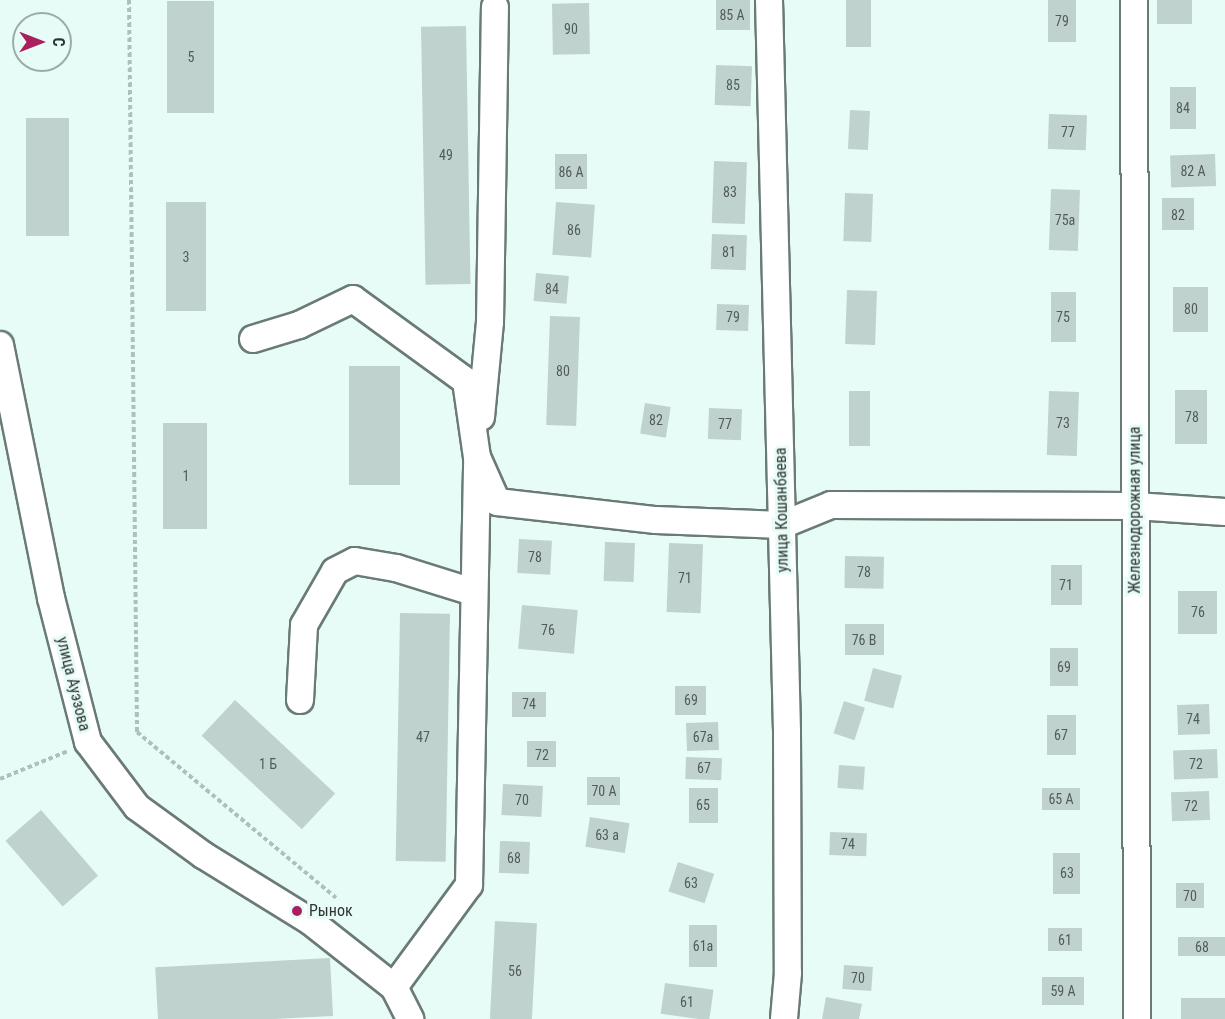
<!DOCTYPE html>
<meta charset="utf-8">
<style>
body{margin:0}
#map{position:relative;width:1225px;height:1019px;overflow:hidden;background:#e8fcf7;font-family:"Roboto Condensed",sans-serif}
div>[style]{position:absolute}
[style*='--x']{left:calc(var(--x)*1px);top:calc(var(--y)*1px);width:calc(var(--w)*1px);rotate:calc(var(--a)*1deg)}
.building>*{inset:0;background:#c0d2ce;transform-origin:0 0}
.path>*{height:4px;margin-top:-2px;transform-origin:0;background:repeating-linear-gradient(90deg,#afbfbb 0 4.5px,transparent 0 7.5px)}
.roads{filter:drop-shadow(2px 0 #6a7b77) drop-shadow(-2px 0 #6a7b77) drop-shadow(0 2px #6a7b77) drop-shadow(0 -2px #6a7b77)}
.minor>*{height:26px;margin:-13px;padding:0 13px;transform-origin:13px;border-radius:13px;background:#fff}
.dots>*{width:16px;height:16px;translate:-50% -50%;box-sizing:border-box;border:3px solid #e8fcf7;border-radius:50%}
span{translate:-50% -50%;white-space:nowrap;text-align:center;line-height:1.15;-webkit-text-stroke:6px #e8fcf7;paint-order:stroke}
.number-label{font-size:14px;color:#525c5a}
.number-label span{-webkit-text-stroke-width:0}
.street-label{font-size:16px;color:#2d3533}
.poi-label{font-size:16px;color:#2d3533}
.left{translate:0 -50%;text-align:left}
.north{position:absolute;left:12px;top:12px;width:60px;height:60px;box-sizing:border-box;background:#e8fcf7;border:2px solid #9daca9;border-radius:50%;rotate:90deg;font-size:16px;font-weight:700;line-height:24px;text-align:center;color:#2d3533}
.north::after{content:'';display:block;margin:auto;width:21px;height:27px;background:#ab1f5f;clip-path:polygon(50% 0,100% 100%,50% 72%,0 100%)}
</style>
<div id="map">
<div class="building">
<i style="left:716px;top:0;width:34px;height:30px"></i>
<i style="left:846px;top:0;width:25px;height:47px"></i>
<i style="left:1048px;top:0;width:28px;height:42px"></i>
<i style="left:1157px;top:0;width:35px;height:24px"></i>
<i style="left:167px;top:1px;width:47px;height:112px"></i>
<i style="left:589px;top:3px;width:51px;height:37px;rotate:89deg"></i>
<i style="left:466px;top:26px;width:258px;height:45px;rotate:89deg"></i>
<i style="left:716px;top:65px;width:36px;height:40px;rotate:2deg"></i>
<i style="left:1170px;top:87px;width:26px;height:42px"></i>
<i style="left:850px;top:110px;width:20px;height:39px;rotate:3deg"></i>
<i style="left:1049px;top:114px;width:38px;height:35px;rotate:2deg"></i>
<i style="left:69px;top:118px;width:118px;height:43px;rotate:90deg"></i>
<i style="left:555px;top:154px;width:32px;height:35px"></i>
<i style="left:1215px;top:154px;width:32px;height:45px;rotate:88deg"></i>
<i style="left:714px;top:161px;width:33px;height:62px;rotate:2deg"></i>
<i style="left:1051px;top:189px;width:29px;height:61px;rotate:2deg"></i>
<i style="left:845px;top:193px;width:28px;height:48px;rotate:2deg"></i>
<i style="left:1194px;top:198px;width:32px;height:32px;rotate:90deg"></i>
<i style="left:166px;top:202px;width:40px;height:109px"></i>
<i style="left:556px;top:202px;width:39px;height:53px;rotate:4deg"></i>
<i style="left:712px;top:234px;width:35px;height:35px;rotate:2deg"></i>
<i style="left:536px;top:273px;width:33px;height:28px;rotate:5deg"></i>
<i style="left:1173px;top:287px;width:35px;height:45px"></i>
<i style="left:847px;top:290px;width:30px;height:54px;rotate:2deg"></i>
<i style="left:1051px;top:292px;width:25px;height:50px"></i>
<i style="left:717px;top:304px;width:32px;height:26px;rotate:2deg"></i>
<i style="left:550px;top:316px;width:30px;height:109px;rotate:2deg"></i>
<i style="left:349px;top:366px;width:51px;height:119px"></i>
<i style="left:1175px;top:390px;width:32px;height:54px"></i>
<i style="left:849px;top:391px;width:21px;height:55px"></i>
<i style="left:1049px;top:391px;width:30px;height:64px;rotate:2deg"></i>
<i style="left:645px;top:403px;width:26px;height:31px;rotate:9deg"></i>
<i style="left:709px;top:408px;width:33px;height:31px;rotate:2deg"></i>
<i style="left:163px;top:423px;width:44px;height:106px"></i>
<i style="left:519px;top:539px;width:33px;height:34px;rotate:3deg"></i>
<i style="left:605px;top:542px;width:30px;height:39px;rotate:2deg"></i>
<i style="left:669px;top:543px;width:34px;height:69px;rotate:2deg"></i>
<i style="left:845px;top:556px;width:39px;height:32px;rotate:1deg"></i>
<i style="left:1051px;top:565px;width:31px;height:40px"></i>
<i style="left:1178px;top:591px;width:39px;height:43px"></i>
<i style="left:522px;top:605px;width:56px;height:44px;rotate:5deg"></i>
<i style="left:400px;top:613px;width:50px;height:248px;rotate:1deg"></i>
<i style="left:845px;top:624px;width:39px;height:31px"></i>
<i style="left:1050px;top:648px;width:28px;height:38px"></i>
<i style="left:873px;top:668px;width:30px;height:34px;rotate:15deg"></i>
<i style="left:675px;top:686px;width:31px;height:29px"></i>
<i style="left:512px;top:692px;width:34px;height:25px"></i>
<i style="left:235px;top:700px;width:137px;height:49px;rotate:43deg"></i>
<i style="left:844px;top:701px;width:22px;height:34px;rotate:18deg"></i>
<i style="left:1209px;top:704px;width:30px;height:32px;rotate:88deg"></i>
<i style="left:1047px;top:715px;width:29px;height:40px"></i>
<i style="left:718px;top:722px;width:28px;height:32px;rotate:88deg"></i>
<i style="left:556px;top:741px;width:26px;height:29px;rotate:90deg"></i>
<i style="left:1217px;top:749px;width:29px;height:44px;rotate:88deg"></i>
<i style="left:686px;top:757px;width:36px;height:22px;rotate:2deg"></i>
<i style="left:839px;top:765px;width:26px;height:23px;rotate:4deg"></i>
<i style="left:587px;top:777px;width:33px;height:28px"></i>
<i style="left:503px;top:784px;width:40px;height:31px;rotate:3deg"></i>
<i style="left:689px;top:788px;width:29px;height:35px"></i>
<i style="left:1042px;top:788px;width:38px;height:22px"></i>
<i style="left:1209px;top:791px;width:29px;height:38px;rotate:88deg"></i>
<i style="left:41px;top:810px;width:87px;height:47px;rotate:49deg"></i>
<i style="left:590px;top:817px;width:40px;height:30px;rotate:9deg"></i>
<i style="left:830px;top:832px;width:37px;height:23px;rotate:2deg"></i>
<i style="left:500px;top:841px;width:30px;height:32px;rotate:2deg"></i>
<i style="left:1053px;top:853px;width:27px;height:41px"></i>
<i style="left:678px;top:862px;width:38px;height:31px;rotate:18deg"></i>
<i style="left:1204px;top:883px;width:25px;height:28px;rotate:90deg"></i>
<i style="left:495px;top:921px;width:42px;height:98px;rotate:3deg"></i>
<i style="left:689px;top:925px;width:28px;height:42px"></i>
<i style="left:1048px;top:928px;width:34px;height:23px"></i>
<i style="left:1225px;top:937px;width:19px;height:47px;rotate:90deg"></i>
<i style="left:330px;top:958px;width:58px;height:175px;rotate:87deg"></i>
<i style="left:844px;top:965px;width:29px;height:24px;rotate:4deg"></i>
<i style="left:1042px;top:977px;width:42px;height:28px"></i>
<i style="left:665px;top:983px;width:49px;height:31px;rotate:8deg"></i>
<i style="clip-path:polygon(826px 997px,862px 1004px,859px 1019px,822px 1019px)"></i>
<i style="left:1225px;top:998px;width:21px;height:44px;rotate:90deg"></i>
</div>
<div class="path">
<i style="--x:129;--y:0;--w:732;--a:89.37"></i>
<i style="--x:137;--y:732;--w:259;--a:39.8"></i>
<i style="--x:0;--y:779;--w:74;--a:-22.4"></i>
</div>
<div class="roads">
<div class="minor">
<i style="--x:769;--y:0;--w:732;--a:88.59"></i>
<i style="--x:787;--y:732;--w:241;--a:89.8"></i>
<i style="--x:788;--y:973;--w:46;--a:95"></i>
<i style="--x:1134;--y:0;--w:1019;--a:89.83"></i>
<i style="--x:253;--y:339;--w:48;--a:-16.9"></i>
<i style="--x:299;--y:325;--w:60;--a:-25.7"></i>
<i style="--x:353;--y:299;--w:140;--a:36"></i>
<i style="--x:466;--y:381;--w:77;--a:81.8"></i>
<i style="--x:477;--y:457;--w:49;--a:66"></i>
<i style="--x:497;--y:502;--w:160;--a:6.5"></i>
<i style="--x:656;--y:520;--w:126;--a:2.3"></i>
<i style="--x:782;--y:525;--w:53;--a:-22.2"></i>
<i style="--x:831;--y:505;--w:304;--a:0.2"></i>
<i style="--x:1135;--y:506;--w:90;--a:3.8"></i>
<i style="--x:0;--y:345;--w:258;--a:78.6"></i>
<i style="--x:51;--y:598;--w:149;--a:75.6"></i>
<i style="--x:88;--y:742;--w:81;--a:53"></i>
<i style="--x:137;--y:807;--w:82;--a:36"></i>
<i style="--x:203;--y:855;--w:126;--a:31.7"></i>
<i style="--x:310;--y:921;--w:107;--a:38.2"></i>
<i style="--x:394;--y:987;--w:36;--a:63"></i>
<i style="--x:481;--y:417;--w:95;--a:-84.6"></i>
<i style="--x:490;--y:322;--w:315;--a:-89.1"></i>
<i style="--x:300;--y:700;--w:75;--a:-86.9"></i>
<i style="--x:304;--y:625;--w:62;--a:-60.1"></i>
<i style="--x:335;--y:571;--w:22;--a:-27"></i>
<i style="--x:355;--y:561;--w:42;--a:9.7"></i>
<i style="--x:396;--y:568;--w:81;--a:17.3"></i>
<i style="--x:394;--y:987;--w:127;--a:-53.7"></i>
<i style="--x:469;--y:885;--w:422;--a:-88.9"></i>
</div>
</div>
<div class="dots">
<i style="left:297px;top:911px;background:#ab1f5f"></i>
</div>
<div class="number-label">
<span style="left:732px;top:15px">85 А</span>
<span style="left:1062px;top:21px">79</span>
<span style="left:571px;top:29px">90</span>
<span style="left:191px;top:57px">5</span>
<span style="left:733px;top:85px">85</span>
<span style="left:1183px;top:108px">84</span>
<span style="left:1068px;top:132px">77</span>
<span style="left:446px;top:155px">49</span>
<span style="left:1193px;top:171px">82 А</span>
<span style="left:571px;top:172px">86 А</span>
<span style="left:730px;top:192px">83</span>
<span style="left:1178px;top:215px">82</span>
<span style="left:1065px;top:220px">75а</span>
<span style="left:574px;top:230px">86</span>
<span style="left:729px;top:252px">81</span>
<span style="left:186px;top:257px">3</span>
<span style="left:552px;top:289px">84</span>
<span style="left:1191px;top:309px">80</span>
<span style="left:733px;top:317px">79</span>
<span style="left:1063px;top:317px">75</span>
<span style="left:563px;top:371px">80</span>
<span style="left:1192px;top:417px">78</span>
<span style="left:656px;top:420px">82</span>
<span style="left:1063px;top:423px">73</span>
<span style="left:725px;top:424px">77</span>
<span style="left:186px;top:476px">1</span>
<span style="left:535px;top:557px">78</span>
<span style="left:864px;top:572px">78</span>
<span style="left:685px;top:578px">71</span>
<span style="left:1066px;top:585px">71</span>
<span style="left:1198px;top:612px">76</span>
<span style="left:548px;top:630px">76</span>
<span style="left:864px;top:640px">76 В</span>
<span style="left:1064px;top:667px">69</span>
<span style="left:691px;top:700px">69</span>
<span style="left:529px;top:704px">74</span>
<span style="left:1193px;top:719px">74</span>
<span style="left:1061px;top:735px">67</span>
<span style="left:423px;top:737px">47</span>
<span style="left:703px;top:737px">67а</span>
<span style="left:542px;top:755px">72</span>
<span style="left:268px;top:764px">1 Б</span>
<span style="left:1196px;top:764px">72</span>
<span style="left:704px;top:768px">67</span>
<span style="left:604px;top:791px">70 А</span>
<span style="left:1061px;top:799px">65 А</span>
<span style="left:522px;top:800px">70</span>
<span style="left:703px;top:805px">65</span>
<span style="left:1191px;top:806px">72</span>
<span style="left:607px;top:835px">63 а</span>
<span style="left:848px;top:844px">74</span>
<span style="left:514px;top:858px">68</span>
<span style="left:1067px;top:873px">63</span>
<span style="left:691px;top:883px">63</span>
<span style="left:1190px;top:896px">70</span>
<span style="left:1065px;top:940px">61</span>
<span style="left:703px;top:946px">61а</span>
<span style="left:1202px;top:947px">68</span>
<span style="left:515px;top:971px">56</span>
<span style="left:858px;top:978px">70</span>
<span style="left:1063px;top:991px">59 А</span>
<span style="left:687px;top:1002px">61</span>
</div>
<div class="street-label">
<span style="left:782px;top:510px;rotate:-91deg">улица Кошанбаева</span>
<span style="left:1135px;top:510px;rotate:-90deg">Железнодорожная улица</span>
<span style="left:73px;top:684px;rotate:76deg">улица Ауэзова</span>
</div>
<div class="poi-label">
<span class="left" style="left:309px;top:911px">Рынок</span>
</div>
<div class="north">С</div>
</div>
